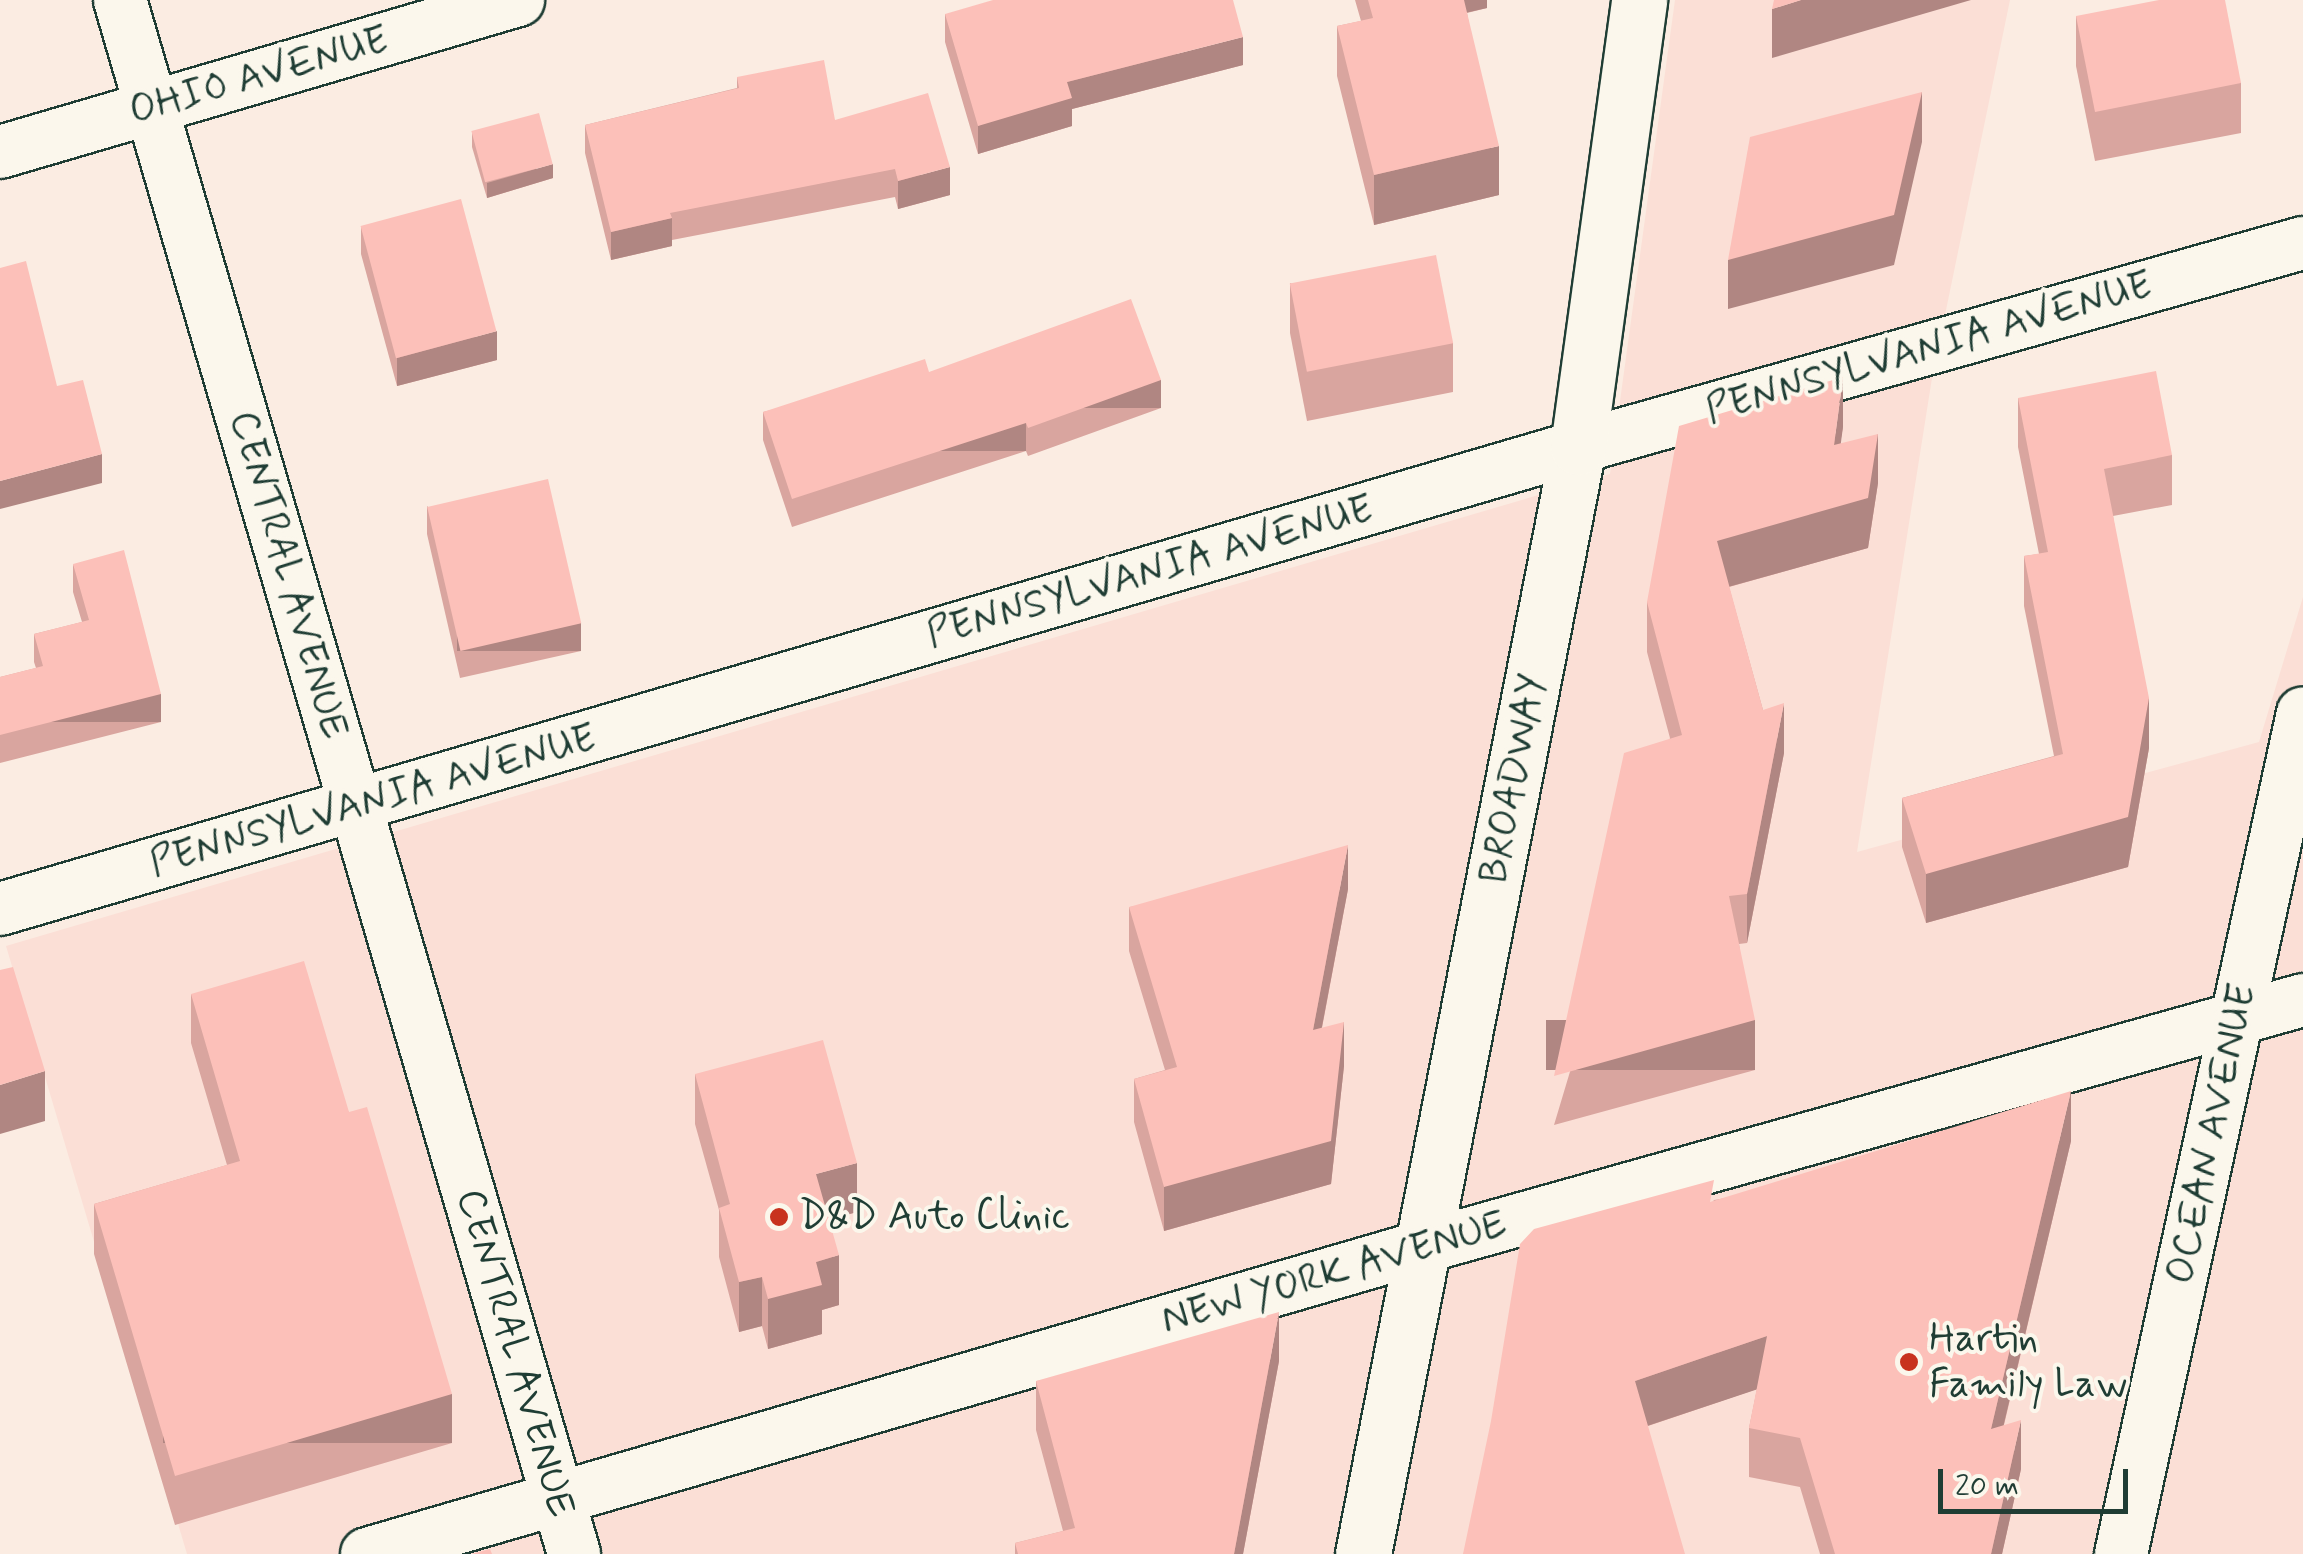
<!DOCTYPE html>
<style>
body{margin:0}
#map{position:relative;width:2303px;height:1554px;overflow:hidden;background:#fbece2;font-family:Mynerve,sans-serif}
div>[style]{position:absolute}
[style*='--x']{left:calc(var(--x)*1px);top:calc(var(--y)*1px);width:calc(var(--w)*1px);rotate:calc(var(--a)*1deg)}
.built>*{inset:0;background:#fbdfd6}
.roads{filter:drop-shadow(2px 0 #1f3d34) drop-shadow(-2px 0 #1f3d34) drop-shadow(0 2px #1f3d34) drop-shadow(0 -2px #1f3d34)}
.minor>*{height:52px;margin:-26px;padding:0 26px;transform-origin:26px;border-radius:26px;background:#fbf7ec}
.secondary>*{height:55px;margin:-27.5px;padding:0 27.5px;transform-origin:27.5px;border-radius:27.5px;background:#fbf7ec}
.wall>*{inset:0;background:#d9a59f}
.shaded-wall>*{inset:0;background:#b08682;transform-origin:0 0}
.building>*{inset:0;background:#fcc0b9;transform-origin:0 0}
.dots>*{width:28px;height:28px;translate:-50% -50%;box-sizing:border-box;border:5px solid #fbf7ec;border-radius:50%}
span{translate:-50% -50%;white-space:nowrap;text-align:center;line-height:1.15;-webkit-text-stroke:8px #fbf7ec;paint-order:stroke}
.street-label{font-size:40px;color:#1f3d34}
.poi-label{font-size:40px;color:#1f3d34}
.left{translate:0 -50%;text-align:left}
.scale{position:absolute;left:1938px;top:1469px;width:190px;height:45px;box-sizing:border-box;border:5px solid #1f3d34;border-top:0;padding-left:12px;font-size:30px;line-height:35px;white-space:nowrap;color:#1f3d34;-webkit-text-stroke:8px #fbf7ec;paint-order:stroke}
</style>
<div id="map">
<div class="built">
<i style="clip-path:polygon(1675px 0,2010px 0,1932px 378px,1857px 852px,2259px 742px,2303px 597px,2303px 1554px,187px 1554px,6px 946px,1610px 474px)"></i>
</div>
<div class="roads">
<div class="minor">
<i style="--x:120;--y:0;--w:1619;--a:73.71"></i>
<i style="--x:0;--y:152;--w:540;--a:-16.35"></i>
<i style="--x:0;--y:909;--w:1644;--a:-16.32"></i>
<i style="--x:1578;--y:447;--w:753;--a:-15.72"></i>
<i style="--x:367;--y:1554;--w:1099;--a:-16.22"></i>
<i style="--x:1422;--y:1247;--w:915;--a:-15.66"></i>
<i style="--x:2121;--y:1554;--w:860;--a:-77.79"></i>
</div>
<div class="secondary">
<i style="--x:1363;--y:1554;--w:1128;--a:-79.01"></i>
<i style="--x:1578;--y:447;--w:451;--a:-82.2"></i>
</div>
</div>
<div class="wall">
<i style="clip-path:polygon(1355px 0,1487px 0,1487px 8px,1467px 13px,1499px 195px,1374px 225px,1337px 76px,1337px 26px,1361px 21px)"></i>
<i style="clip-path:polygon(945px 14px,1243px 65px,1072px 109px,1072px 126px,978px 154px,945px 42px)"></i>
<i style="clip-path:polygon(2076px 16px,2241px 83px,2241px 133px,2095px 161px,2076px 66px)"></i>
<i style="clip-path:polygon(737px 77px,835px 120px,950px 195px,898px 209px,895px 197px,672px 240px,672px 246px,611px 260px,585px 153px,585px 125px,737px 88px)"></i>
<i style="clip-path:polygon(472px 132px,553px 178px,487px 198px,472px 147px)"></i>
<i style="clip-path:polygon(361px 226px,497px 360px,397px 386px,361px 254px)"></i>
<i style="clip-path:polygon(1290px 283px,1453px 343px,1453px 392px,1307px 421px,1290px 333px)"></i>
<i style="clip-path:polygon(929px 372px,1161px 408px,1028px 456px,1026px 451px,792px 527px,763px 440px,763px 412px)"></i>
<i style="clip-path:polygon(2018px 398px,2172px 455px,2172px 505px,2113px 516px,2149px 748px,2128px 867px,1926px 923px,1902px 847px,1902px 798px,2054px 756px,2024px 606px,2024px 556px,2039px 554px,2018px 447px)"></i>
<i style="clip-path:polygon(1843px 427px,1840px 443px,1878px 483px,1868px 548px,1729px 587px,1763px 710px,1784px 753px,1747px 943px,1739px 944px,1755px 1070px,1554px 1125px,1670px 738px,1647px 652px,1647px 602px)"></i>
<i style="clip-path:polygon(427px 506px,581px 651px,460px 678px,427px 534px)"></i>
<i style="clip-path:polygon(73px 564px,161px 722px,0 763px,0 677px,36px 668px,34px 662px,34px 634px,82px 622px,73px 592px)"></i>
<i style="clip-path:polygon(1348px 889px,1322px 1028px,1344px 1066px,1331px 1184px,1164px 1231px,1134px 1122px,1134px 1079px,1165px 1070px,1129px 951px,1129px 907px)"></i>
<i style="clip-path:polygon(191px 994px,349px 1112px,452px 1443px,175px 1525px,94px 1254px,94px 1204px,227px 1165px,191px 1043px)"></i>
<i style="clip-path:polygon(695px 1074px,857px 1212px,829px 1220px,839px 1305px,822px 1310px,822px 1334px,768px 1349px,762px 1326px,739px 1332px,719px 1257px,719px 1210px,695px 1124px)"></i>
<i style="clip-path:polygon(2071px 1141px,2004px 1425px,2021px 1469px,2002px 1554px,1820px 1554px,1800px 1487px,1749px 1477px,1749px 1428px,1757px 1389px,1648px 1426px,1463px 1554px,1714px 1200px)"></i>
<i style="clip-path:polygon(1279px 1361px,1243px 1554px,1015px 1554px,1015px 1543px,1063px 1531px,1036px 1430px,1036px 1381px)"></i>
</div>
<div class="shaded-wall">
<i style="clip-path:polygon(1456px 0,1487px 0,1487px 8px,1456px 15px)"></i>
<i style="clip-path:polygon(1801px 0,1971px 0,1772px 58px,1772px 9px)"></i>
<i style="clip-path:polygon(1243px 37px,1243px 65px,1072px 109px,1072px 126px,978px 154px,978px 126px,1067px 82px)"></i>
<i style="clip-path:polygon(1922px 92px,1922px 142px,1894px 265px,1728px 309px,1728px 260px)"></i>
<i style="clip-path:polygon(1499px 146px,1499px 195px,1374px 225px,1374px 175px)"></i>
<i style="clip-path:polygon(553px 164px,553px 178px,487px 198px,487px 183px)"></i>
<i style="clip-path:polygon(950px 167px,950px 195px,898px 209px,898px 181px)"></i>
<i style="clip-path:polygon(672px 218px,672px 246px,611px 260px,611px 232px)"></i>
<i style="clip-path:polygon(497px 331px,497px 360px,397px 386px,397px 358px)"></i>
<i style="clip-path:polygon(1843px 377px,1843px 427px,1834px 494px,1834px 445px)"></i>
<i style="left:1161px;top:380px;width:28px;height:141px;rotate:90deg"></i>
<i style="left:1026px;top:423px;width:28px;height:246px;rotate:90deg"></i>
<i style="clip-path:polygon(1878px 434px,1878px 483px,1868px 548px,1717px 590px,1717px 541px)"></i>
<i style="clip-path:polygon(102px 454px,102px 483px,0 509px,0 481px)"></i>
<i style="left:581px;top:623px;width:28px;height:124px;rotate:90deg"></i>
<i style="left:161px;top:694px;width:28px;height:166px;rotate:90deg"></i>
<i style="clip-path:polygon(2149px 698px,2149px 748px,2128px 867px,1926px 923px,1926px 874px)"></i>
<i style="clip-path:polygon(1784px 703px,1784px 753px,1747px 943px,1747px 894px)"></i>
<i style="clip-path:polygon(1348px 845px,1348px 889px,1313px 1074px,1313px 1030px)"></i>
<i style="left:1755px;top:1020px;width:50px;height:209px;rotate:90deg"></i>
<i style="clip-path:polygon(1344px 1022px,1344px 1066px,1331px 1184px,1164px 1231px,1164px 1187px)"></i>
<i style="clip-path:polygon(45px 1071px,45px 1121px,0 1134px,0 1085px)"></i>
<i style="clip-path:polygon(2071px 1091px,2071px 1141px,1991px 1478px,1991px 1429px)"></i>
<i style="clip-path:polygon(857px 1163px,857px 1212px,816px 1223px,816px 1174px)"></i>
<i style="clip-path:polygon(839px 1255px,839px 1305px,822px 1310px,822px 1334px,768px 1349px,768px 1299px,816px 1262px)"></i>
<i style="clip-path:polygon(762px 1277px,762px 1326px,739px 1332px,739px 1282px)"></i>
<i style="clip-path:polygon(1279px 1312px,1279px 1361px,1243px 1554px,1234px 1554px)"></i>
<i style="clip-path:polygon(1767px 1336px,1767px 1386px,1635px 1430px,1635px 1381px)"></i>
<i style="left:452px;top:1394px;width:49px;height:289px;rotate:90deg"></i>
<i style="clip-path:polygon(2021px 1420px,2021px 1469px,2002px 1554px,1991px 1554px)"></i>
</div>
<div class="building">
<i style="clip-path:polygon(993px 0,1233px 0,1243px 37px,1067px 82px,1072px 98px,978px 126px,945px 14px)"></i>
<i style="clip-path:polygon(1368px 0,1464px 0,1499px 146px,1374px 175px,1337px 26px,1373px 18px)"></i>
<i style="clip-path:polygon(1774px 0,1801px 0,1772px 9px)"></i>
<i style="clip-path:polygon(2159px 0,2225px 0,2241px 83px,2095px 112px,2076px 16px)"></i>
<i style="clip-path:polygon(824px 60px,835px 120px,928px 93px,950px 167px,898px 181px,895px 169px,670px 213px,672px 218px,611px 232px,585px 125px,739px 88px,737px 77px)"></i>
<i style="clip-path:polygon(1922px 92px,1894px 215px,1728px 260px,1750px 137px)"></i>
<i style="left:539px;top:113px;width:53px;height:70px;rotate:75deg"></i>
<i style="left:461px;top:199px;width:137px;height:104px;rotate:75deg"></i>
<i style="left:1436px;top:255px;width:90px;height:149px;rotate:79deg"></i>
<i style="clip-path:polygon(26px 261px,57px 386px,83px 380px,102px 454px,0 481px,0 268px)"></i>
<i style="clip-path:polygon(1131px 299px,1161px 380px,1028px 428px,1026px 423px,792px 499px,763px 412px,925px 359px,929px 372px)"></i>
<i style="clip-path:polygon(2156px 371px,2172px 455px,2104px 469px,2149px 698px,2128px 817px,1926px 874px,1902px 798px,2063px 754px,2024px 556px,2048px 552px,2018px 398px)"></i>
<i style="clip-path:polygon(1843px 377px,1834px 445px,1878px 434px,1868px 498px,1717px 541px,1763px 710px,1784px 703px,1747px 894px,1729px 896px,1755px 1020px,1554px 1076px,1624px 753px,1682px 735px,1647px 602px,1679px 426px)"></i>
<i style="left:548px;top:479px;width:148px;height:124px;rotate:77deg"></i>
<i style="clip-path:polygon(124px 550px,161px 694px,0 735px,0 677px,43px 666px,34px 634px,89px 620px,73px 564px)"></i>
<i style="clip-path:polygon(1348px 845px,1313px 1030px,1344px 1022px,1331px 1141px,1164px 1187px,1134px 1079px,1177px 1067px,1129px 907px)"></i>
<i style="clip-path:polygon(304px 961px,349px 1112px,367px 1107px,452px 1394px,175px 1476px,94px 1204px,240px 1161px,191px 994px)"></i>
<i style="clip-path:polygon(13px 967px,45px 1071px,0 1085px,0 970px)"></i>
<i style="clip-path:polygon(823px 1040px,857px 1163px,816px 1174px,839px 1255px,816px 1262px,822px 1285px,768px 1299px,762px 1277px,739px 1282px,719px 1208px,730px 1204px,695px 1074px)"></i>
<i style="clip-path:polygon(2071px 1091px,1991px 1429px,2021px 1420px,1991px 1554px,1835px 1554px,1800px 1438px,1749px 1428px,1767px 1336px,1635px 1381px,1685px 1554px,1463px 1554px,1491px 1421px,1520px 1244px,1534px 1229px,1714px 1180px,1710px 1202px)"></i>
<i style="clip-path:polygon(1279px 1312px,1234px 1554px,1018px 1554px,1015px 1543px,1075px 1528px,1036px 1381px)"></i>
<i style="clip-path:polygon(490px 1549px,492px 1554px,471px 1554px)"></i>
</div>
<div class="dots">
<i style="left:779px;top:1217px;background:#c8321e"></i>
<i style="left:1909px;top:1362px;background:#c8321e"></i>
</div>
<div class="street-label">
<span style="left:259px;top:76px;rotate:-16deg">OHIO AVENUE</span>
<span style="left:1929px;top:348px;rotate:-16deg">PENNSYLVANIA AVENUE</span>
<span style="left:1150px;top:572px;rotate:-16deg">PENNSYLVANIA AVENUE</span>
<span style="left:288px;top:575px;rotate:74deg">CENTRAL AVENUE</span>
<span style="left:1514px;top:779px;rotate:-79deg">BROADWAY</span>
<span style="left:373px;top:801px;rotate:-16deg">PENNSYLVANIA AVENUE</span>
<span style="left:2212px;top:1134px;rotate:-78deg">OCEAN AVENUE</span>
<span style="left:1334px;top:1273px;rotate:-16deg">NEW YORK AVENUE</span>
<span style="left:515px;top:1353px;rotate:74deg">CENTRAL AVENUE</span>
</div>
<div class="poi-label">
<span class="left" style="left:799px;top:1217px">D&amp;D Auto Clinic</span>
<span class="left" style="left:1929px;top:1362px">Hartin<br>Family Law</span>
</div>
<div class="scale">20 m</div>
</div>
